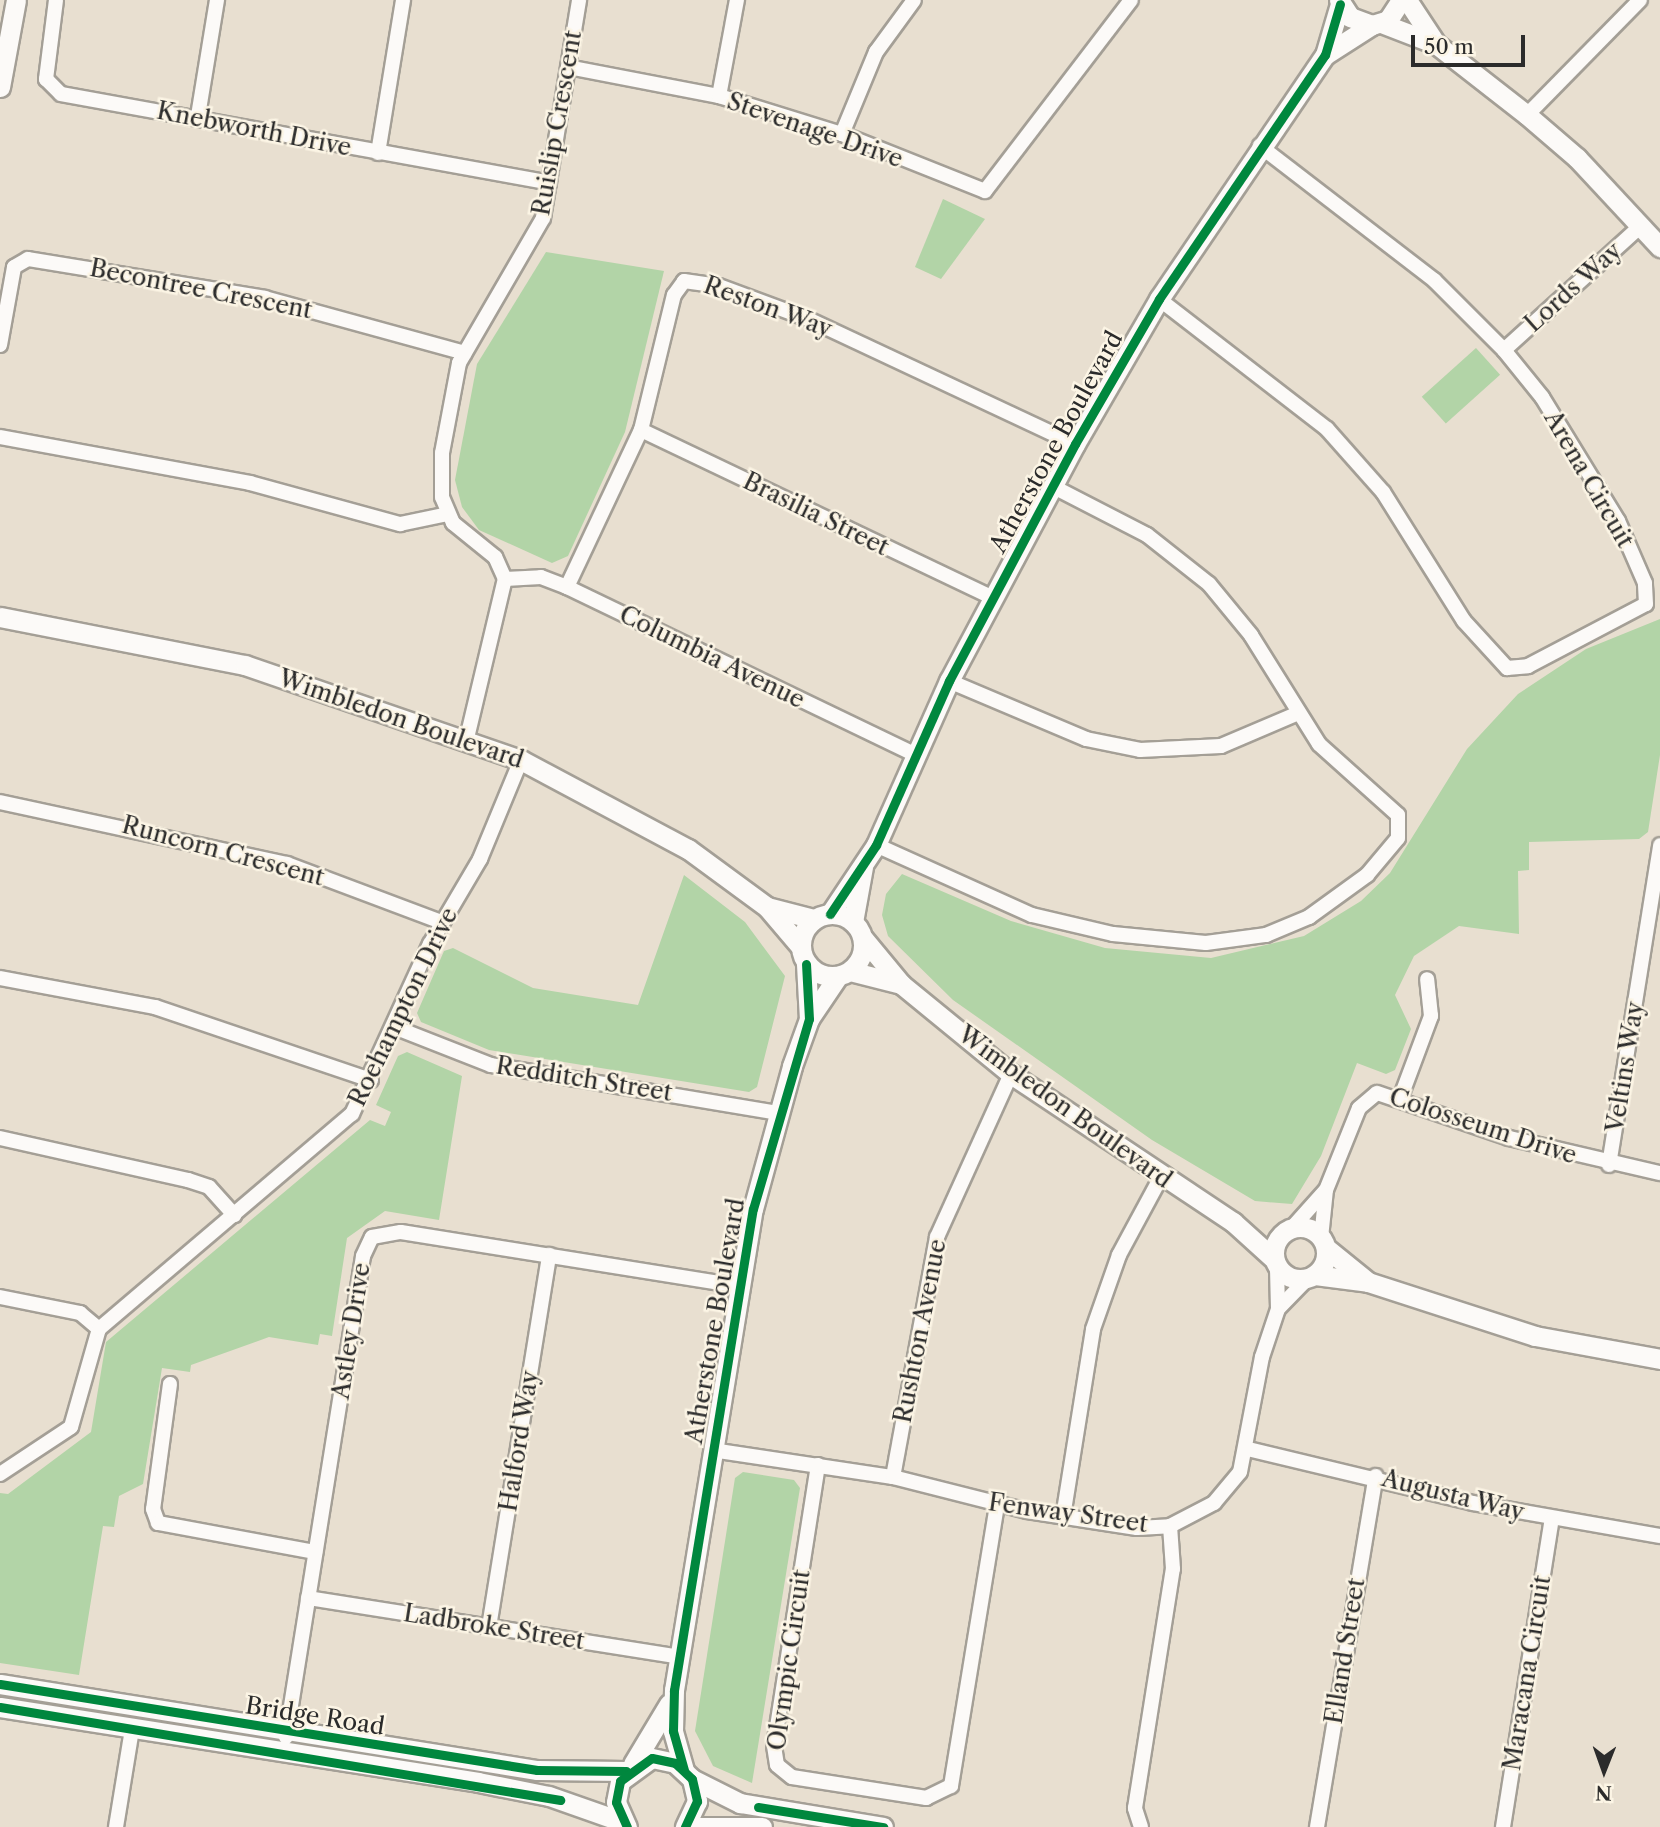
<!DOCTYPE html>
<style>
body{margin:0}
#map{position:relative;width:1660px;height:1827px;overflow:hidden;background:#e8dfd0;font-family:"Libre Caslon Text",serif}
div>[style]{position:absolute}
[style*='--x']{left:calc(var(--x)*1px);top:calc(var(--y)*1px);width:calc(var(--w)*1px);rotate:calc(var(--a)*1deg)}
.green>*{inset:0;background:#b2d4a7;transform-origin:0 0}
.roads{filter:drop-shadow(2px 0 #a49f96) drop-shadow(-2px 0 #a49f96) drop-shadow(0 2px #a49f96) drop-shadow(0 -2px #a49f96)}
.street>*{height:14px;margin:-7px;padding:0 7px;transform-origin:7px;border-radius:7px;background:#fcfaf8}
.secondary>*{height:19px;margin:-9.5px;padding:0 9.5px;transform-origin:9.5px;border-radius:9.5px;background:#fcfaf8}
.secondary>.ring{margin:-9.5px;padding:0;box-sizing:content-box;background:none;border:19px solid #fcfaf8;border-radius:50%}
.cycleway>*{height:9px;margin:-4.5px;padding:0 4.5px;transform-origin:4.5px;border-radius:4.5px;background:#00873e}
span{translate:-50% -50%;white-space:nowrap;text-align:center;line-height:1.15;-webkit-text-stroke:5px #fcf5e5;paint-order:stroke}
.street-label{font-size:24px;color:#2b2b2b}
.north{position:absolute;left:1569px;top:1736px;width:70px;height:70px;-webkit-text-stroke:5px #fcf5e5;paint-order:stroke;rotate:181deg;font-size:19px;font-weight:700;line-height:28px;text-align:center;color:#2b2b2b}
.north::after{content:'';display:block;margin:auto;width:24px;height:32px;background:#2b2b2b;clip-path:polygon(50% 0,100% 100%,50% 72%,0 100%)}
.scale{position:absolute;left:1411px;top:35px;width:114px;height:32px;box-sizing:border-box;border:4px solid #2b2b2b;border-top:0;padding-left:9px;font-size:21px;line-height:24px;white-space:nowrap;color:#2b2b2b;-webkit-text-stroke:5px #fcf5e5;paint-order:stroke}
</style>
<div id="map">
<div class="green">
<i style="clip-path:polygon(943px 199px,985px 219px,941px 279px,915px 267px)"></i>
<i style="clip-path:polygon(546px 252px,664px 271px,625px 432px,568px 556px,552px 563px,479px 530px,462px 507px,455px 480px,477px 364px)"></i>
<i style="left:1476px;top:348px;width:36px;height:73px;rotate:48deg"></i>
<i style="clip-path:polygon(1660px 619px,1660px 755px,1648px 832px,1639px 839px,1529px 842px,1529px 870px,1518px 871px,1519px 934px,1459px 926px,1414px 956px,1395px 995px,1411px 1029px,1395px 1070px,1386px 1074px,1357px 1063px,1321px 1156px,1292px 1204px,1255px 1201px,1152px 1140px,953px 1000px,888px 936px,882px 915px,886px 894px,902px 874px,1011px 921px,1105px 948px,1211px 958px,1304px 936px,1361px 901px,1390px 873px,1467px 749px,1518px 694px,1586px 649px)"></i>
<i style="clip-path:polygon(684px 875px,745px 922px,785px 976px,757px 1087px,749px 1092px,489px 1050px,421px 1022px,417px 1013px,444px 951px,453px 948px,533px 988px,638px 1005px)"></i>
<i style="clip-path:polygon(407px 1052px,462px 1076px,439px 1220px,385px 1211px,347px 1238px,332px 1336px,320px 1334px,318px 1345px,269px 1337px,191px 1365px,190px 1372px,162px 1368px,143px 1484px,119px 1496px,114px 1527px,103px 1526px,79px 1675px,0 1663px,0 1493px,8px 1494px,91px 1432px,106px 1342px,370px 1120px,385px 1126px,391px 1112px,376px 1105px,398px 1056px)"></i>
<i style="clip-path:polygon(743px 1472px,794px 1480px,800px 1488px,752px 1783px,713px 1766px,695px 1731px,735px 1478px)"></i>
</div>
<div class="roads">
<div class="street">
<i style="--x:56;--y:0;--w:80;--a:97.2"></i>
<i style="--x:46;--y:79;--w:21;--a:45"></i>
<i style="--x:61;--y:94;--w:496;--a:10.3"></i>
<i style="--x:568;--y:67;--w:154;--a:10.9"></i>
<i style="--x:719;--y:96;--w:129;--a:17.2"></i>
<i style="--x:842;--y:134;--w:154;--a:21.7"></i>
<i style="--x:985;--y:191;--w:240;--a:-52.6"></i>
<i style="--x:719;--y:96;--w:98;--a:-79.4"></i>
<i style="--x:1527;--y:115;--w:161;--a:-45.5"></i>
<i style="--x:198;--y:116;--w:118;--a:-80.7"></i>
<i style="--x:842;--y:134;--w:89;--a:-67.5"></i>
<i style="--x:876;--y:52;--w:64;--a:-53.8"></i>
<i style="--x:378;--y:153;--w:155;--a:-80.7"></i>
<i style="--x:1159;--y:299;--w:212;--a:37.7"></i>
<i style="--x:1327;--y:429;--w:84;--a:48.4"></i>
<i style="--x:1383;--y:492;--w:152;--a:57.9"></i>
<i style="--x:1464;--y:621;--w:64;--a:47.5"></i>
<i style="--x:1507;--y:668;--w:21;--a:-5"></i>
<i style="--x:1528;--y:666;--w:133;--a:-27.7"></i>
<i style="--x:1646;--y:604;--w:21;--a:-93"></i>
<i style="--x:1645;--y:583;--w:68;--a:-113.5"></i>
<i style="--x:1618;--y:521;--w:145;--a:-121.5"></i>
<i style="--x:1542;--y:397;--w:60;--a:-129"></i>
<i style="--x:1504;--y:350;--w:99;--a:-135"></i>
<i style="--x:1434;--y:280;--w:220;--a:-142.4"></i>
<i style="--x:0;--y:345;--w:79;--a:-79.8"></i>
<i style="--x:14;--y:267;--w:16;--a:-30"></i>
<i style="--x:28;--y:259;--w:240;--a:9.3"></i>
<i style="--x:265;--y:298;--w:207;--a:15.4"></i>
<i style="--x:1504;--y:350;--w:186;--a:-42.2"></i>
<i style="--x:641;--y:430;--w:388;--a:25.5"></i>
<i style="--x:0;--y:437;--w:254;--a:10.4"></i>
<i style="--x:250;--y:483;--w:156;--a:15.3"></i>
<i style="--x:400;--y:524;--w:49;--a:-11.8"></i>
<i style="--x:505;--y:579;--w:36;--a:-3"></i>
<i style="--x:541;--y:577;--w:28;--a:21"></i>
<i style="--x:567;--y:587;--w:387;--a:25.7"></i>
<i style="--x:567;--y:587;--w:174;--a:-64.8"></i>
<i style="--x:641;--y:430;--w:139;--a:-76.3"></i>
<i style="--x:674;--y:295;--w:17;--a:-54"></i>
<i style="--x:684;--y:281;--w:35;--a:8"></i>
<i style="--x:719;--y:286;--w:95;--a:20.3"></i>
<i style="--x:808;--y:319;--w:295;--a:25.1"></i>
<i style="--x:949;--y:681;--w:149;--a:22.9"></i>
<i style="--x:1086;--y:739;--w:55;--a:11.5"></i>
<i style="--x:1140;--y:750;--w:81;--a:-2.8"></i>
<i style="--x:1221;--y:746;--w:82;--a:-23.1"></i>
<i style="--x:467;--y:738;--w:163;--a:-76.6"></i>
<i style="--x:505;--y:579;--w:24;--a:-114"></i>
<i style="--x:495;--y:557;--w:54;--a:-141"></i>
<i style="--x:453;--y:523;--w:28;--a:-113"></i>
<i style="--x:442;--y:497;--w:44;--a:-90"></i>
<i style="--x:442;--y:453;--w:92;--a:-79.3"></i>
<i style="--x:459;--y:363;--w:168;--a:-59.9"></i>
<i style="--x:543;--y:218;--w:221;--a:-80.6"></i>
<i style="--x:0;--y:802;--w:294;--a:12.2"></i>
<i style="--x:287;--y:864;--w:165;--a:20.6"></i>
<i style="--x:876;--y:845;--w:171;--a:24.2"></i>
<i style="--x:1032;--y:915;--w:83;--a:13.2"></i>
<i style="--x:1113;--y:934;--w:93;--a:5.5"></i>
<i style="--x:1206;--y:943;--w:61;--a:-7.6"></i>
<i style="--x:1266;--y:935;--w:47;--a:-22.7"></i>
<i style="--x:1309;--y:917;--w:72;--a:-35.9"></i>
<i style="--x:1367;--y:875;--w:48;--a:-50"></i>
<i style="--x:1398;--y:838;--w:23;--a:-90"></i>
<i style="--x:1398;--y:815;--w:106;--a:-138.1"></i>
<i style="--x:1319;--y:744;--w:128;--a:-122"></i>
<i style="--x:1251;--y:635;--w:66;--a:-129.5"></i>
<i style="--x:1209;--y:584;--w:79;--a:-141.7"></i>
<i style="--x:1147;--y:535;--w:107;--a:-152.7"></i>
<i style="--x:0;--y:978;--w:158;--a:10.6"></i>
<i style="--x:155;--y:1007;--w:228;--a:18.7"></i>
<i style="--x:394;--y:1027;--w:104;--a:21.4"></i>
<i style="--x:491;--y:1065;--w:291;--a:9.5"></i>
<i style="--x:1400;--y:1099;--w:89;--a:-69.5"></i>
<i style="--x:1431;--y:1016;--w:37;--a:-96"></i>
<i style="--x:0;--y:1138;--w:193;--a:12.6"></i>
<i style="--x:188;--y:1180;--w:22;--a:18"></i>
<i style="--x:209;--y:1187;--w:38;--a:48"></i>
<i style="--x:1609;--y:1165;--w:324;--a:-80.9"></i>
<i style="--x:1291;--y:1229;--w:51;--a:-48.2"></i>
<i style="--x:1321;--y:1238;--w:48;--a:-84.1"></i>
<i style="--x:1326;--y:1190;--w:88;--a:-68.1"></i>
<i style="--x:1359;--y:1108;--w:23;--a:-40"></i>
<i style="--x:1377;--y:1093;--w:139;--a:18.8"></i>
<i style="--x:1509;--y:1138;--w:155;--a:13.1"></i>
<i style="--x:0;--y:1297;--w:82;--a:11.3"></i>
<i style="--x:80;--y:1313;--w:25;--a:40"></i>
<i style="--x:1278;--y:1309;--w:43;--a:-45.9"></i>
<i style="--x:170;--y:1384;--w:126;--a:97.7"></i>
<i style="--x:153;--y:1509;--w:15;--a:70"></i>
<i style="--x:158;--y:1523;--w:160;--a:10.5"></i>
<i style="--x:1248;--y:1449;--w:231;--a:13.5"></i>
<i style="--x:1473;--y:1503;--w:190;--a:10"></i>
<i style="--x:712;--y:1450;--w:183;--a:8.5"></i>
<i style="--x:893;--y:1477;--w:138;--a:14.2"></i>
<i style="--x:1027;--y:1511;--w:111;--a:8.8"></i>
<i style="--x:1137;--y:1528;--w:33;--a:-3"></i>
<i style="--x:1170;--y:1526;--w:50;--a:-27.6"></i>
<i style="--x:1214;--y:1503;--w:40;--a:-50"></i>
<i style="--x:1240;--y:1472;--w:117;--a:-79.2"></i>
<i style="--x:1262;--y:1357;--w:51;--a:-71.6"></i>
<i style="--x:1278;--y:1309;--w:41;--a:-91.4"></i>
<i style="--x:818;--y:1465;--w:284;--a:98.9"></i>
<i style="--x:774;--y:1746;--w:19;--a:81"></i>
<i style="--x:777;--y:1765;--w:19;--a:39"></i>
<i style="--x:792;--y:1777;--w:136;--a:8.9"></i>
<i style="--x:926;--y:1798;--w:28;--a:-26"></i>
<i style="--x:951;--y:1786;--w:284;--a:-80.7"></i>
<i style="--x:0;--y:1474;--w:85;--a:-33.5"></i>
<i style="--x:71;--y:1427;--w:102;--a:-74.1"></i>
<i style="--x:99;--y:1329;--w:332;--a:-40.4"></i>
<i style="--x:352;--y:1114;--w:187;--a:-65.4"></i>
<i style="--x:430;--y:944;--w:99;--a:-59.5"></i>
<i style="--x:480;--y:859;--w:107;--a:-67.5"></i>
<i style="--x:893;--y:1477;--w:244;--a:-79.6"></i>
<i style="--x:937;--y:1237;--w:179;--a:-65.6"></i>
<i style="--x:1063;--y:1517;--w:190;--a:-80.9"></i>
<i style="--x:1093;--y:1329;--w:78;--a:-70.6"></i>
<i style="--x:1119;--y:1255;--w:86;--a:-61.7"></i>
<i style="--x:308;--y:1598;--w:376;--a:9"></i>
<i style="--x:489;--y:1627;--w:377;--a:-80.8"></i>
<i style="--x:286;--y:1737;--w:487;--a:-80.9"></i>
<i style="--x:363;--y:1256;--w:21;--a:-65"></i>
<i style="--x:372;--y:1237;--w:29;--a:-10"></i>
<i style="--x:401;--y:1232;--w:341;--a:9.1"></i>
<i style="--x:116;--y:1827;--w:99;--a:-80.7"></i>
<i style="--x:1141;--y:1827;--w:20;--a:-108"></i>
<i style="--x:1135;--y:1808;--w:242;--a:-81"></i>
<i style="--x:1173;--y:1569;--w:43;--a:-94"></i>
<i style="--x:1317;--y:1827;--w:356;--a:-80.5"></i>
<i style="--x:1503;--y:1827;--w:312;--a:-81"></i>
</div>
<div class="secondary">
<i style="--x:1339;--y:0;--w:20;--a:57"></i>
<i style="--x:1350;--y:17;--w:23;--a:20"></i>
<i style="--x:1372;--y:25;--w:17;--a:-17"></i>
<i style="--x:1388;--y:20;--w:24;--a:-57"></i>
<i style="--x:1407;--y:0;--w:53;--a:56.6"></i>
<i style="--x:1381;--y:23;--w:59;--a:20.9"></i>
<i style="--x:1436;--y:44;--w:115;--a:38"></i>
<i style="--x:1527;--y:115;--w:66;--a:40.7"></i>
<i style="--x:1577;--y:158;--w:122;--a:47"></i>
<i style="--x:1325;--y:55;--w:56;--a:-32.6"></i>
<i style="--x:0;--y:87;--w:88;--a:-79.6"></i>
<i style="--x:0;--y:617;--w:250;--a:11.1"></i>
<i style="--x:245;--y:665;--w:292;--a:19"></i>
<i style="--x:521;--y:760;--w:189;--a:28.1"></i>
<i style="--x:688;--y:849;--w:98;--a:36.3"></i>
<i style="--x:767;--y:907;--w:51;--a:49.8"></i>
<i style="--x:767;--y:907;--w:49;--a:14.3"></i>
<i class="ring" style="left:801px;top:914px;width:43px;height:43px"></i>
<i style="--x:830;--y:914;--w:83;--a:-56.3"></i>
<i style="--x:876;--y:845;--w:180;--a:-66"></i>
<i style="--x:949;--y:681;--w:268;--a:-62"></i>
<i style="--x:1075;--y:444;--w:168;--a:-59.9"></i>
<i style="--x:1159;--y:299;--w:295;--a:-55.8"></i>
<i style="--x:1325;--y:55;--w:53;--a:-73.6"></i>
<i style="--x:853;--y:922;--w:56;--a:-79.7"></i>
<i style="--x:863;--y:938;--w:60;--a:50.4"></i>
<i style="--x:901;--y:984;--w:142;--a:39.3"></i>
<i style="--x:1011;--y:1074;--w:267;--a:33.7"></i>
<i style="--x:1233;--y:1222;--w:55;--a:42.1"></i>
<i style="--x:806;--y:964;--w:55;--a:86.9"></i>
<i style="--x:850;--y:971;--w:53;--a:14.3"></i>
<i class="ring" style="left:1274px;top:1227px;width:33px;height:33px"></i>
<i style="--x:1326;--y:1248;--w:54;--a:39"></i>
<i style="--x:1315;--y:1275;--w:53;--a:7.5"></i>
<i style="--x:1368;--y:1282;--w:176;--a:17.9"></i>
<i style="--x:1535;--y:1336;--w:127;--a:10.4"></i>
<i style="--x:0;--y:1684;--w:544;--a:9.1"></i>
<i style="--x:537;--y:1770;--w:89;--a:0.6"></i>
<i style="--x:0;--y:1707;--w:484;--a:8.9"></i>
<i style="--x:478;--y:1782;--w:72;--a:11.2"></i>
<i style="--x:549;--y:1796;--w:78;--a:19.4"></i>
<i style="--x:633;--y:1764;--w:70;--a:-59"></i>
<i style="--x:684;--y:1770;--w:41;--a:-105.8"></i>
<i style="--x:673;--y:1731;--w:41;--a:-88.6"></i>
<i style="--x:674;--y:1690;--w:487;--a:-80.7"></i>
<i style="--x:753;--y:1209;--w:148;--a:-74.7"></i>
<i style="--x:792;--y:1066;--w:50;--a:-70.1"></i>
<i style="--x:809;--y:1019;--w:52;--a:-56"></i>
<i style="--x:692;--y:1779;--w:54;--a:26.6"></i>
<i style="--x:740;--y:1803;--w:145;--a:9.5"></i>
<i style="--x:627;--y:1827;--w:27;--a:-114"></i>
<i style="--x:616;--y:1802;--w:21;--a:-79"></i>
<i style="--x:620;--y:1781;--w:39;--a:-36"></i>
<i style="--x:652;--y:1758;--w:24;--a:12"></i>
<i style="--x:675;--y:1763;--w:23;--a:43"></i>
<i style="--x:692;--y:1779;--w:23;--a:77"></i>
<i style="--x:697;--y:1801;--w:29;--a:115"></i>
<i style="--x:695;--y:1827;--w:67;--a:0"></i>
</div>
</div>
<div class="cycleway">
<i style="--x:830;--y:914;--w:83;--a:-56.3"></i>
<i style="--x:876;--y:845;--w:180;--a:-66"></i>
<i style="--x:949;--y:681;--w:268;--a:-62"></i>
<i style="--x:1075;--y:444;--w:168;--a:-59.9"></i>
<i style="--x:1159;--y:299;--w:295;--a:-55.8"></i>
<i style="--x:1325;--y:55;--w:53;--a:-73.6"></i>
<i style="--x:0;--y:1684;--w:544;--a:9.1"></i>
<i style="--x:537;--y:1770;--w:89;--a:0.6"></i>
<i style="--x:0;--y:1707;--w:568;--a:9.43"></i>
<i style="--x:684;--y:1770;--w:41;--a:-105.8"></i>
<i style="--x:673;--y:1731;--w:41;--a:-88.6"></i>
<i style="--x:674;--y:1690;--w:487;--a:-80.7"></i>
<i style="--x:753;--y:1209;--w:198;--a:-73.6"></i>
<i style="--x:809;--y:1019;--w:55;--a:-93.1"></i>
<i style="--x:758;--y:1807;--w:127;--a:9.1"></i>
<i style="--x:627;--y:1827;--w:27;--a:-114"></i>
<i style="--x:616;--y:1802;--w:21;--a:-79"></i>
<i style="--x:620;--y:1781;--w:39;--a:-36"></i>
<i style="--x:652;--y:1758;--w:24;--a:12"></i>
<i style="--x:675;--y:1763;--w:23;--a:43"></i>
<i style="--x:692;--y:1779;--w:23;--a:77"></i>
<i style="--x:697;--y:1801;--w:29;--a:115"></i>
</div>
<div class="street-label">
<span style="left:557px;top:123px;rotate:-80deg">Ruislip Crescent</span>
<span style="left:254px;top:129px;rotate:11deg">Knebworth Drive</span>
<span style="left:815px;top:130px;rotate:19deg">Stevenage Drive</span>
<span style="left:1573px;top:287px;rotate:-42deg">Lords Way</span>
<span style="left:201px;top:289px;rotate:11deg">Becontree Crescent</span>
<span style="left:768px;top:307px;rotate:20deg">Reston Way</span>
<span style="left:1056px;top:442px;rotate:-61deg">Atherstone Boulevard</span>
<span style="left:1589px;top:479px;rotate:60deg">Arena Circuit</span>
<span style="left:816px;top:514px;rotate:26deg">Brasilia Street</span>
<span style="left:712px;top:657px;rotate:26deg">Columbia Avenue</span>
<span style="left:401px;top:719px;rotate:19deg">Wimbledon Boulevard</span>
<span style="left:223px;top:851px;rotate:15deg">Runcorn Crescent</span>
<span style="left:403px;top:1007px;rotate:-64deg">Roehampton Drive</span>
<span style="left:1625px;top:1067px;rotate:-81deg">Veltins Way</span>
<span style="left:584px;top:1079px;rotate:9deg">Redditch Street</span>
<span style="left:1065px;top:1107px;rotate:36deg">Wimbledon Boulevard</span>
<span style="left:1483px;top:1126px;rotate:18deg">Colosseum Drive</span>
<span style="left:715px;top:1321px;rotate:-80deg">Atherstone Boulevard</span>
<span style="left:351px;top:1331px;rotate:-81deg">Astley Drive</span>
<span style="left:920px;top:1331px;rotate:-79deg">Rushton Avenue</span>
<span style="left:519px;top:1441px;rotate:-81deg">Halford Way</span>
<span style="left:1453px;top:1495px;rotate:14deg">Augusta Way</span>
<span style="left:1068px;top:1513px;rotate:8deg">Fenway Street</span>
<span style="left:494px;top:1627px;rotate:9deg">Ladbroke Street</span>
<span style="left:1345px;top:1651px;rotate:-81deg">Elland Street</span>
<span style="left:789px;top:1660px;rotate:-82deg">Olympic Circuit</span>
<span style="left:1527px;top:1673px;rotate:-81deg">Maracana Circuit</span>
<span style="left:315px;top:1716px;rotate:9deg">Bridge Road</span>
</div>
<div class="north">N</div>
<div class="scale">50 m</div>
</div>
